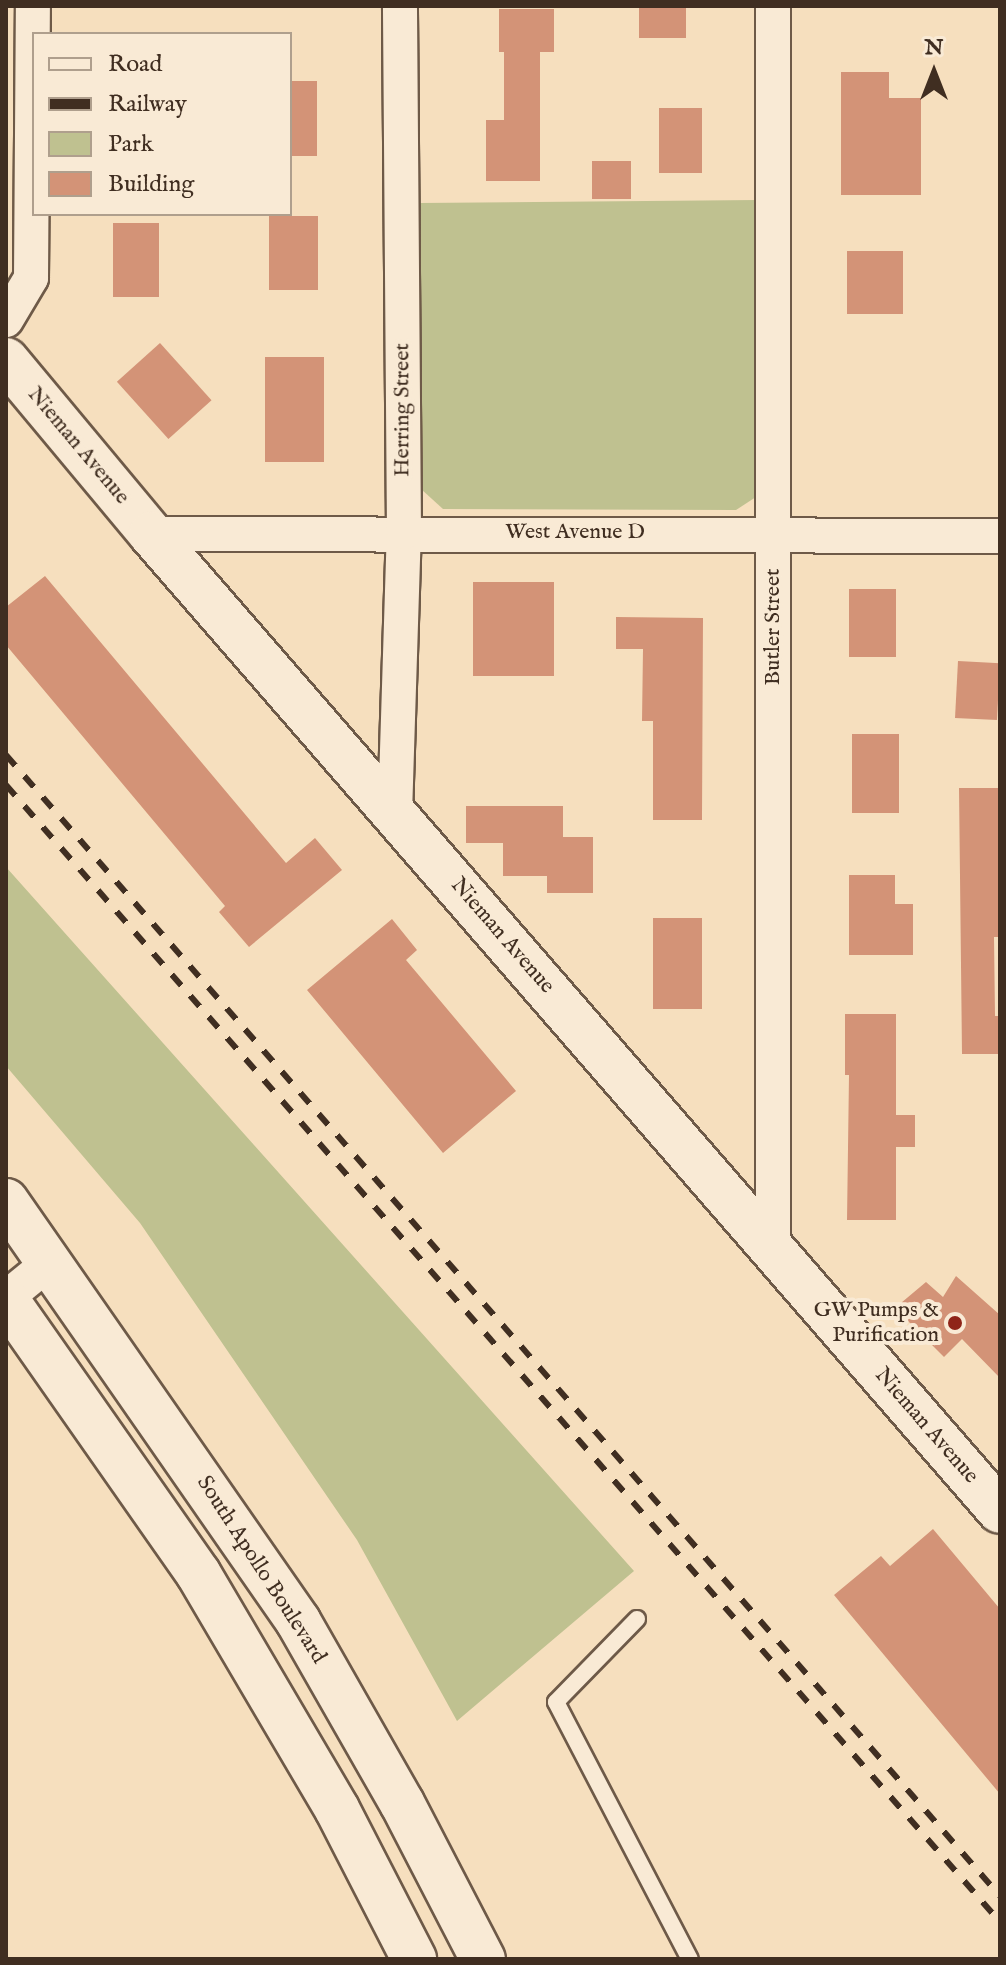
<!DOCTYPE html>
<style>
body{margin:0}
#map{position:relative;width:1006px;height:1965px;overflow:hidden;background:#f6dfbe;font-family:"IM FELL English",serif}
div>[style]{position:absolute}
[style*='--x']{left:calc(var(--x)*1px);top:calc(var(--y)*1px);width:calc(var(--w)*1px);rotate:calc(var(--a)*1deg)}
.green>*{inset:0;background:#bfc190}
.building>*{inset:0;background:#d39377;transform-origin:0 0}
.roads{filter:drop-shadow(2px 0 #6e5a48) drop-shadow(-2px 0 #6e5a48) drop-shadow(0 2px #6e5a48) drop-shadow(0 -2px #6e5a48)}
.lane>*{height:16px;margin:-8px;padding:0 8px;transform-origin:8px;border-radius:8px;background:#f9ead5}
.street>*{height:34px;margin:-17px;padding:0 17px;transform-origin:17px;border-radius:17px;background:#f9ead5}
.secondary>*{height:44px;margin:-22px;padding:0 22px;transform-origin:22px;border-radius:22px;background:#f9ead5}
.rail>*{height:6px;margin-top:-3px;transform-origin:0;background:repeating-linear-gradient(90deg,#402e21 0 14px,transparent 0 28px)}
.dots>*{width:22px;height:22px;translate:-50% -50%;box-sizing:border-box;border:4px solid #f9ead5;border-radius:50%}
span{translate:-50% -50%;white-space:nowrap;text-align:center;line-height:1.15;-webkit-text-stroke:8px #f9ead5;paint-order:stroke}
.street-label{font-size:22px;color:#402e21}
.poi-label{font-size:22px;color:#402e21}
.right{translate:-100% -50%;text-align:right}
.frame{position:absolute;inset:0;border:8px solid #402e21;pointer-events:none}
.legend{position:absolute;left:32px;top:32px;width:260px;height:184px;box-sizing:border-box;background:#f9ead5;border:2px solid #af9f8d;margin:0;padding:10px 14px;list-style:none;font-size:24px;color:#402e21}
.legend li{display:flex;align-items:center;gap:16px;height:40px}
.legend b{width:40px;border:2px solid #af9f8d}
.north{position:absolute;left:894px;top:32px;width:80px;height:80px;-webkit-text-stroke:6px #f9ead5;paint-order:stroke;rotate:0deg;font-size:22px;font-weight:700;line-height:32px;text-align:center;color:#402e21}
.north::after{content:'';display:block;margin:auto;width:28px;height:36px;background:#402e21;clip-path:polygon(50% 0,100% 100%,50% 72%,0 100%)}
</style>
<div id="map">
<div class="green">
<i style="clip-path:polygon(757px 200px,759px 495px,736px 510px,443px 509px,421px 489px,419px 203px)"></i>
<i style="clip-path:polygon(6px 867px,634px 1571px,457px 1721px,357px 1540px,140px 1223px,6px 1066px)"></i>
</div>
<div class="building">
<i style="left:639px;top:6px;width:47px;height:32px"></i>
<i style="clip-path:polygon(499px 9px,554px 9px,554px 52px,540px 52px,540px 181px,486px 181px,486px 120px,504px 120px,504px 52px,499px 52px)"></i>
<i style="clip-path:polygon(841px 72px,889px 72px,889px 98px,921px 98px,921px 195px,841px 195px)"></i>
<i style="left:290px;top:81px;width:27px;height:75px"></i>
<i style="left:659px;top:108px;width:43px;height:65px"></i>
<i style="left:592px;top:161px;width:39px;height:38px"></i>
<i style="left:269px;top:216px;width:49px;height:74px"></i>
<i style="left:113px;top:223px;width:46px;height:74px"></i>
<i style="left:847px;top:251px;width:56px;height:63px"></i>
<i style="left:160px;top:343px;width:77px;height:58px;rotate:48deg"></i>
<i style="left:265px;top:357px;width:59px;height:105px"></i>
<i style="clip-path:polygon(45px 576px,286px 863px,315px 838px,342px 870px,249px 947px,219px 912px,225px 906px,6px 645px,6px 607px)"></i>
<i style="left:473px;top:582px;width:81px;height:94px"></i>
<i style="left:849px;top:589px;width:47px;height:68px"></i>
<i style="clip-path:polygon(616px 617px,703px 618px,702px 820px,653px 820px,653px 721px,642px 721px,643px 649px,616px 649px)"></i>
<i style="left:958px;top:661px;width:42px;height:57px;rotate:3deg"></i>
<i style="left:852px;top:734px;width:47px;height:79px"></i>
<i style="clip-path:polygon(959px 788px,1000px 788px,1000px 937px,994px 937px,995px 1016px,1000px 1016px,1000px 1054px,962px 1054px)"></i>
<i style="clip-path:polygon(466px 806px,563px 806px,563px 837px,593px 837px,593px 893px,547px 893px,547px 876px,503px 876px,503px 843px,466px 843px)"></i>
<i style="clip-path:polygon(849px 875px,895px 875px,895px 904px,913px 904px,913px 955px,849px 955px)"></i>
<i style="left:653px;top:918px;width:49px;height:91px"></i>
<i style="clip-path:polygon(392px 919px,417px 950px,406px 960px,516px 1091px,443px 1153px,307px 990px)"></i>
<i style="clip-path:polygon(845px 1014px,896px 1014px,896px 1115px,915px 1115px,915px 1147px,896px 1147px,896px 1220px,847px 1220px,849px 1075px,845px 1075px)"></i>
<i style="clip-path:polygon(956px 1276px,1000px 1315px,1000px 1378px,962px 1339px,944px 1357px,895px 1308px,926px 1282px,943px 1297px)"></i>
<i style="clip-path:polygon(933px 1529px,1000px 1609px,1000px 1794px,834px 1595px,881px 1556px,890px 1566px)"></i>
</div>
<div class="roads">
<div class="lane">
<i style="--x:637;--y:1619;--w:116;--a:134.3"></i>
<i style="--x:556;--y:1702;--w:290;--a:62.5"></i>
</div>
<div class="street">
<i style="--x:6;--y:320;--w:49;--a:-59.2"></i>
<i style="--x:31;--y:278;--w:272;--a:-89.6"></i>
<i style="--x:151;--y:534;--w:849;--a:0.13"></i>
<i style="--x:395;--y:814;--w:282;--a:-88.2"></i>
<i style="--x:404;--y:532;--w:526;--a:-90.44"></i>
<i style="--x:773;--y:1248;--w:1242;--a:-90"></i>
<i style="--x:6;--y:1298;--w:57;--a:-39.3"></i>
</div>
<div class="secondary">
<i style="--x:6;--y:360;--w:226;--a:50.2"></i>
<i style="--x:151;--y:534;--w:1294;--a:49.01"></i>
<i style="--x:6;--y:1201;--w:512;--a:55.19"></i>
<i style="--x:298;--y:1621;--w:210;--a:60.3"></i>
<i style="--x:402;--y:1803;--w:176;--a:62.6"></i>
<i style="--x:6;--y:1299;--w:335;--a:55"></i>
<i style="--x:198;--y:1573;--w:274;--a:59.5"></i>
<i style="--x:337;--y:1809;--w:169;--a:62.8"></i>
</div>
</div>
<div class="rail">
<i style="--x:6;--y:755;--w:1513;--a:48.94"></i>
<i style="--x:6;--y:785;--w:1510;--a:48.84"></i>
</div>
<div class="dots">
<i style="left:955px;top:1323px;background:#8f2418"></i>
</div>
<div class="street-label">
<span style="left:403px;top:410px;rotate:-90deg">Herring Street</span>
<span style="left:78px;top:446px;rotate:50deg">Nieman Avenue</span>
<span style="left:575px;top:533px">West Avenue D</span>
<span style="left:774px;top:627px;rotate:-90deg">Butler Street</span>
<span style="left:502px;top:936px;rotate:49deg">Nieman Avenue</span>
<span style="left:926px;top:1426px;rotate:49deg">Nieman Avenue</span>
<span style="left:261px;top:1570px;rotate:57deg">South Apollo Boulevard</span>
</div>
<div class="poi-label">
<span class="right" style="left:939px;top:1323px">GW Pumps &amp;<br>Purification</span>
</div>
<div class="frame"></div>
<ul class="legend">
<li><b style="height:10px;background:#f9ead5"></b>Road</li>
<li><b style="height:10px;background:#402e21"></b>Railway</li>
<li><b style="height:22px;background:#bfc190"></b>Park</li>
<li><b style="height:22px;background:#d39377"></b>Building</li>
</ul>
<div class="north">N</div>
</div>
